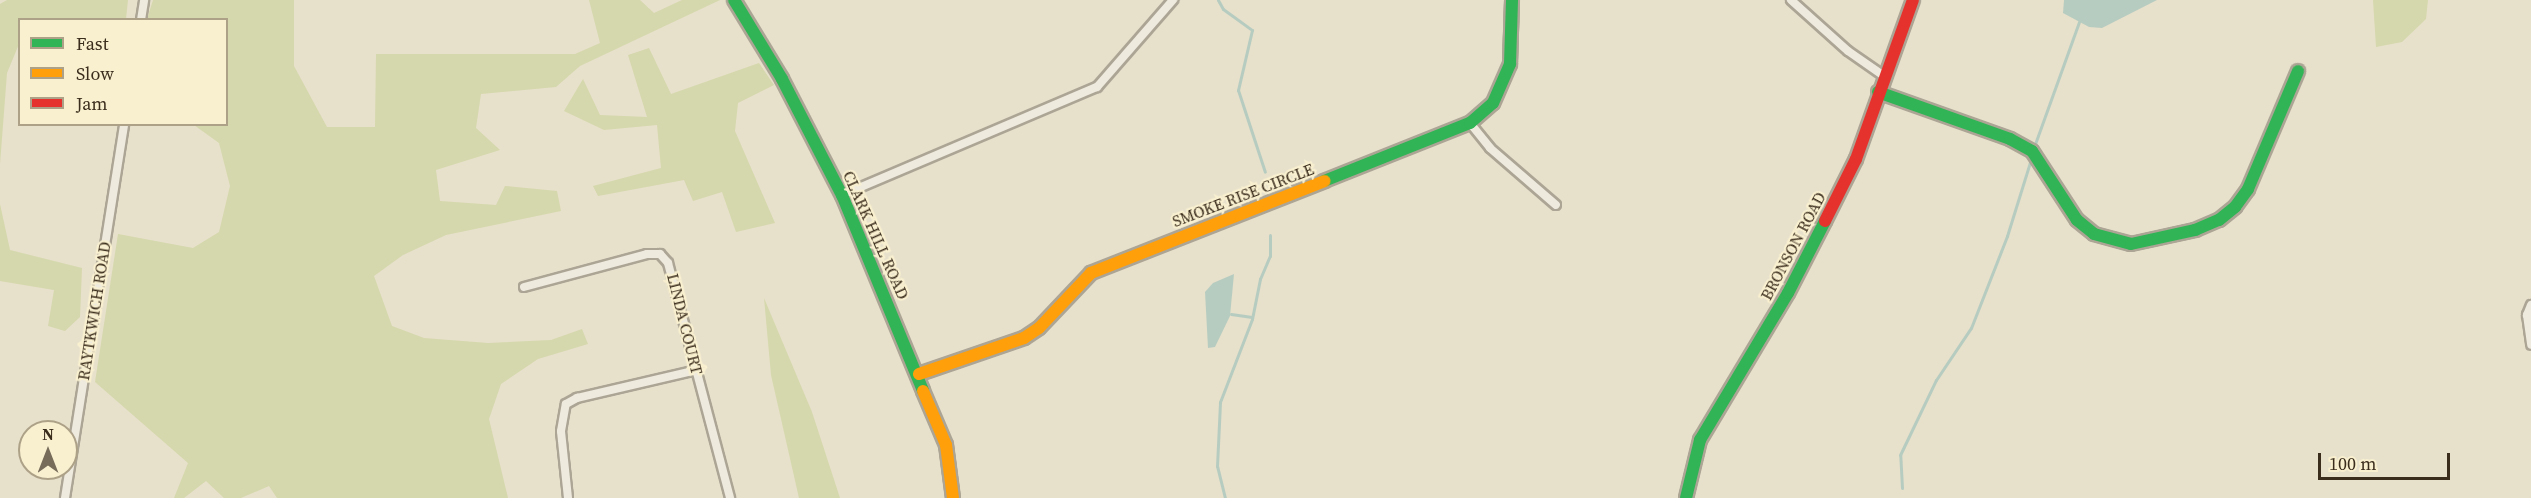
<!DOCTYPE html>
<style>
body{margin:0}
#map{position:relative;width:2531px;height:498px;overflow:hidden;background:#e7e0cb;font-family:"Source Serif 4",serif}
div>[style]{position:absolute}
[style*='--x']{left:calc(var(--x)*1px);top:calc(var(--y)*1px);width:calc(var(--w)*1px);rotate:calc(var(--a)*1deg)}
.green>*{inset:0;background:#d5d8ac}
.water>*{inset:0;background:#b7ccc0}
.stream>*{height:3px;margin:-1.5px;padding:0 1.5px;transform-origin:1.5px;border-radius:1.5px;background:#b7ccc0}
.roads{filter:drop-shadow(2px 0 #aca595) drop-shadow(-2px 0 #aca595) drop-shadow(0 2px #aca595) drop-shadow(0 -2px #aca595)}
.street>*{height:8px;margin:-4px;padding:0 4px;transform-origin:4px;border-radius:4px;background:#eeeade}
.fast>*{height:12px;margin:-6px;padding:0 6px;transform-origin:6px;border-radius:6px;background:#30b455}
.slow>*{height:12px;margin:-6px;padding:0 6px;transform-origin:6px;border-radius:6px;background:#ff9f0a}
.jam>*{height:12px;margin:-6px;padding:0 6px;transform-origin:6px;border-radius:6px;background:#e5322d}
span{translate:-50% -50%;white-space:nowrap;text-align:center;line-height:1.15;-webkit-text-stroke:4.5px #f9f0d0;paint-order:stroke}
.street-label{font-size:16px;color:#3b2d1c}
.legend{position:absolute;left:18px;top:18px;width:210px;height:108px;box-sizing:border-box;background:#f9f0d0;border:2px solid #ada288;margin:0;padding:8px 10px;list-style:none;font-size:18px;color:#3b2d1c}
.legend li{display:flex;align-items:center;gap:12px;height:30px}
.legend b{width:30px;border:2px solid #ada288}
.north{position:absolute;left:18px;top:420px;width:60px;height:60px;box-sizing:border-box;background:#f9f0d0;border:2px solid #ada288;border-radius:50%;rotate:0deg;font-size:16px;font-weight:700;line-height:24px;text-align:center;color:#3b2d1c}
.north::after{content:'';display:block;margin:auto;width:21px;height:27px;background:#776c59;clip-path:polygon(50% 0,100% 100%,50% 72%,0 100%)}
.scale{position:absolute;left:2318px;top:453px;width:132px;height:27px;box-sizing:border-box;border:3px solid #3b2d1c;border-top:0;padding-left:8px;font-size:18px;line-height:21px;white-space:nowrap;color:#3b2d1c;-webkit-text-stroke:4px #f9f0d0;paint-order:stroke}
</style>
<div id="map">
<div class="green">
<i style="clip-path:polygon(7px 0,128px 0,126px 19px,20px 20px,19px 44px,7px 73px,0 164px,0 4px)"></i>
<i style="clip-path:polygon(153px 0,294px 0,294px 66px,327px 127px,375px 127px,376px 54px,575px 54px,600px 43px,589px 0,640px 0,654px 13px,682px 0,720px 0,580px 66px,556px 87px,481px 94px,476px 128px,500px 150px,436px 170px,440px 201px,496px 205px,505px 186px,557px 191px,561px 211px,446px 235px,403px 255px,374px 276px,392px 326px,424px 338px,488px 343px,551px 340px,582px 329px,588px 344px,538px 359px,501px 384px,489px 419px,508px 498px,277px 498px,269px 486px,241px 498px,224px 498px,206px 481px,184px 498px,174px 498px,188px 463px,95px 382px,118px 234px,193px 248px,219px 232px,230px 186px,219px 143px,194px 125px,226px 124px,226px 20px,147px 19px)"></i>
<i style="clip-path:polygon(2373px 0,2428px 0,2426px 19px,2402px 42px,2376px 47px)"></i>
<i style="clip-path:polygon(649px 48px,671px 94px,759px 63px,774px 85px,738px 103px,735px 131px,775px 223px,736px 232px,722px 192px,693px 201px,684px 180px,598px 196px,593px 186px,661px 168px,657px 125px,604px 130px,564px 111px,583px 79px,600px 115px,647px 117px,628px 55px)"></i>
<i style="clip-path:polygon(0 204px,10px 250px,82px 268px,80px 317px,65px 331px,48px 326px,54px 290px,0 281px)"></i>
<i style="clip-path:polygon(764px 298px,812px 412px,840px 498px,799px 498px,771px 375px)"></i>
</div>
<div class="water">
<i style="clip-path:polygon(2064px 0,2157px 0,2102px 28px,2089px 27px,2063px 13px)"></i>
<i style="clip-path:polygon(1234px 274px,1230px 316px,1215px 347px,1208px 348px,1205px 292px,1213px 283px)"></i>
</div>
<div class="stream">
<i style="--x:1218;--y:0;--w:10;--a:61"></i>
<i style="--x:1223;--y:9;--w:36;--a:36"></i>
<i style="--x:1252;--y:30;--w:62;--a:103.1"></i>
<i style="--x:1238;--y:90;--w:86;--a:71.8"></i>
<i style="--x:2035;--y:144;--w:130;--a:-70.2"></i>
<i style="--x:1231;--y:314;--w:21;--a:8"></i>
<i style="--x:1902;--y:488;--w:33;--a:-93"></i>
<i style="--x:1900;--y:455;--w:83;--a:-64.4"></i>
<i style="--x:1936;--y:380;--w:63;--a:-56.1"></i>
<i style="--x:1971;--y:328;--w:99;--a:-68.6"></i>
<i style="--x:2007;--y:236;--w:81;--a:-72.7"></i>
<i style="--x:1225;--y:498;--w:33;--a:-104"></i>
<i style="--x:1217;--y:466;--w:64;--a:-87.3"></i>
<i style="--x:1220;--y:402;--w:89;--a:-68.9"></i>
<i style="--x:1252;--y:319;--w:41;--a:-78.7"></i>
<i style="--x:1260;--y:279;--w:25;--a:-67"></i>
<i style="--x:1270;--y:256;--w:21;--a:-90"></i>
</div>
<div class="roads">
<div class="street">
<i style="--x:1791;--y:0;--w:76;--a:41.8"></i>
<i style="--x:1848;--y:51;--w:44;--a:34.8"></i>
<i style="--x:141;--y:20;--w:20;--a:-81"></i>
<i style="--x:1470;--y:123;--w:32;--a:51"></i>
<i style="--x:1490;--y:148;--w:87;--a:40.8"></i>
<i style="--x:842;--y:195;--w:277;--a:-23"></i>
<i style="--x:1097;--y:87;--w:116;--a:-48.9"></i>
<i style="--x:524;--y:287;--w:127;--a:-15"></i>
<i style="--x:647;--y:254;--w:13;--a:0"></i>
<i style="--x:660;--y:254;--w:12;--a:48"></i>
<i style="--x:668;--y:263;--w:243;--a:75.2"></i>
<i style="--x:2531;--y:305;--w:11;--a:112"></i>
<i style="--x:2527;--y:315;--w:30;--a:82"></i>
<i style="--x:65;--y:498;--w:379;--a:-81"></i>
<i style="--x:568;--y:498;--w:67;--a:-96"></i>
<i style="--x:561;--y:431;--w:27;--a:-80"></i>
<i style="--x:566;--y:404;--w:13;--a:-29"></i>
<i style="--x:577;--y:398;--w:123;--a:-13.1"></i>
</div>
<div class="fast">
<i style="--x:734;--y:0;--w:92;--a:58.7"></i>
<i style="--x:782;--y:79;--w:131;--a:62.7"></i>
<i style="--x:842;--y:195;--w:212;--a:67.5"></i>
<i style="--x:1878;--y:92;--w:140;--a:19.6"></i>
<i style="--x:2010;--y:139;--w:25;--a:29"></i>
<i style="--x:2032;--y:151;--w:82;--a:56.9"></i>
<i style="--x:2077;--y:220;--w:22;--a:39"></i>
<i style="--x:2094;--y:234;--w:38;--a:15"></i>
<i style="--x:2131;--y:244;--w:66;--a:-12.3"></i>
<i style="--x:2195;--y:230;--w:26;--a:-23"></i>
<i style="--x:2219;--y:220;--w:21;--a:-39"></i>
<i style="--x:2235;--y:207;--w:22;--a:-54"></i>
<i style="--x:2248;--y:189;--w:128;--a:-67"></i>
<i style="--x:1324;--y:181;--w:157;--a:-21.7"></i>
<i style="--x:1470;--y:123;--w:30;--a:-41"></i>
<i style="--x:1493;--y:103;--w:43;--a:-66.4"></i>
<i style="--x:1510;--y:64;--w:64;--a:-88.2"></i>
<i style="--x:1686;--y:498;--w:60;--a:-76.4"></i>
<i style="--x:1700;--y:440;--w:171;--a:-59.1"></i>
<i style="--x:1788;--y:293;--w:81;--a:-62.8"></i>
</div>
<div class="slow">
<i style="--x:919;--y:374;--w:111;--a:-18.9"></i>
<i style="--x:1024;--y:338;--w:18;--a:-34"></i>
<i style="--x:1039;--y:328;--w:76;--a:-46.6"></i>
<i style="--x:1091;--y:273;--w:251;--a:-21.5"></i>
<i style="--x:923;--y:391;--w:59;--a:66.9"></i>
<i style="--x:946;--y:445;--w:53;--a:82.5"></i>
</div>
<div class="jam">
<i style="--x:1825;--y:221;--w:69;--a:-63.4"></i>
<i style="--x:1856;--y:159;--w:169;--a:-70.3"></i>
</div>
</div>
<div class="street-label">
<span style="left:1243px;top:195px;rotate:-21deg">SMOKE RISE CIRCLE</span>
<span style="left:876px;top:235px;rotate:66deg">CLARK HILL ROAD</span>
<span style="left:1793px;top:246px;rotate:-62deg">BRONSON ROAD</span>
<span style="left:94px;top:311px;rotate:-81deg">RAYTKWICH ROAD</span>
<span style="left:685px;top:324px;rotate:76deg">LINDA COURT</span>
</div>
<ul class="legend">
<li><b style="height:8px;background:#30b455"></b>Fast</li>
<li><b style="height:8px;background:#ff9f0a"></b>Slow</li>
<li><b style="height:8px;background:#e5322d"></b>Jam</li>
</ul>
<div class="north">N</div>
<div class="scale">100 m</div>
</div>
